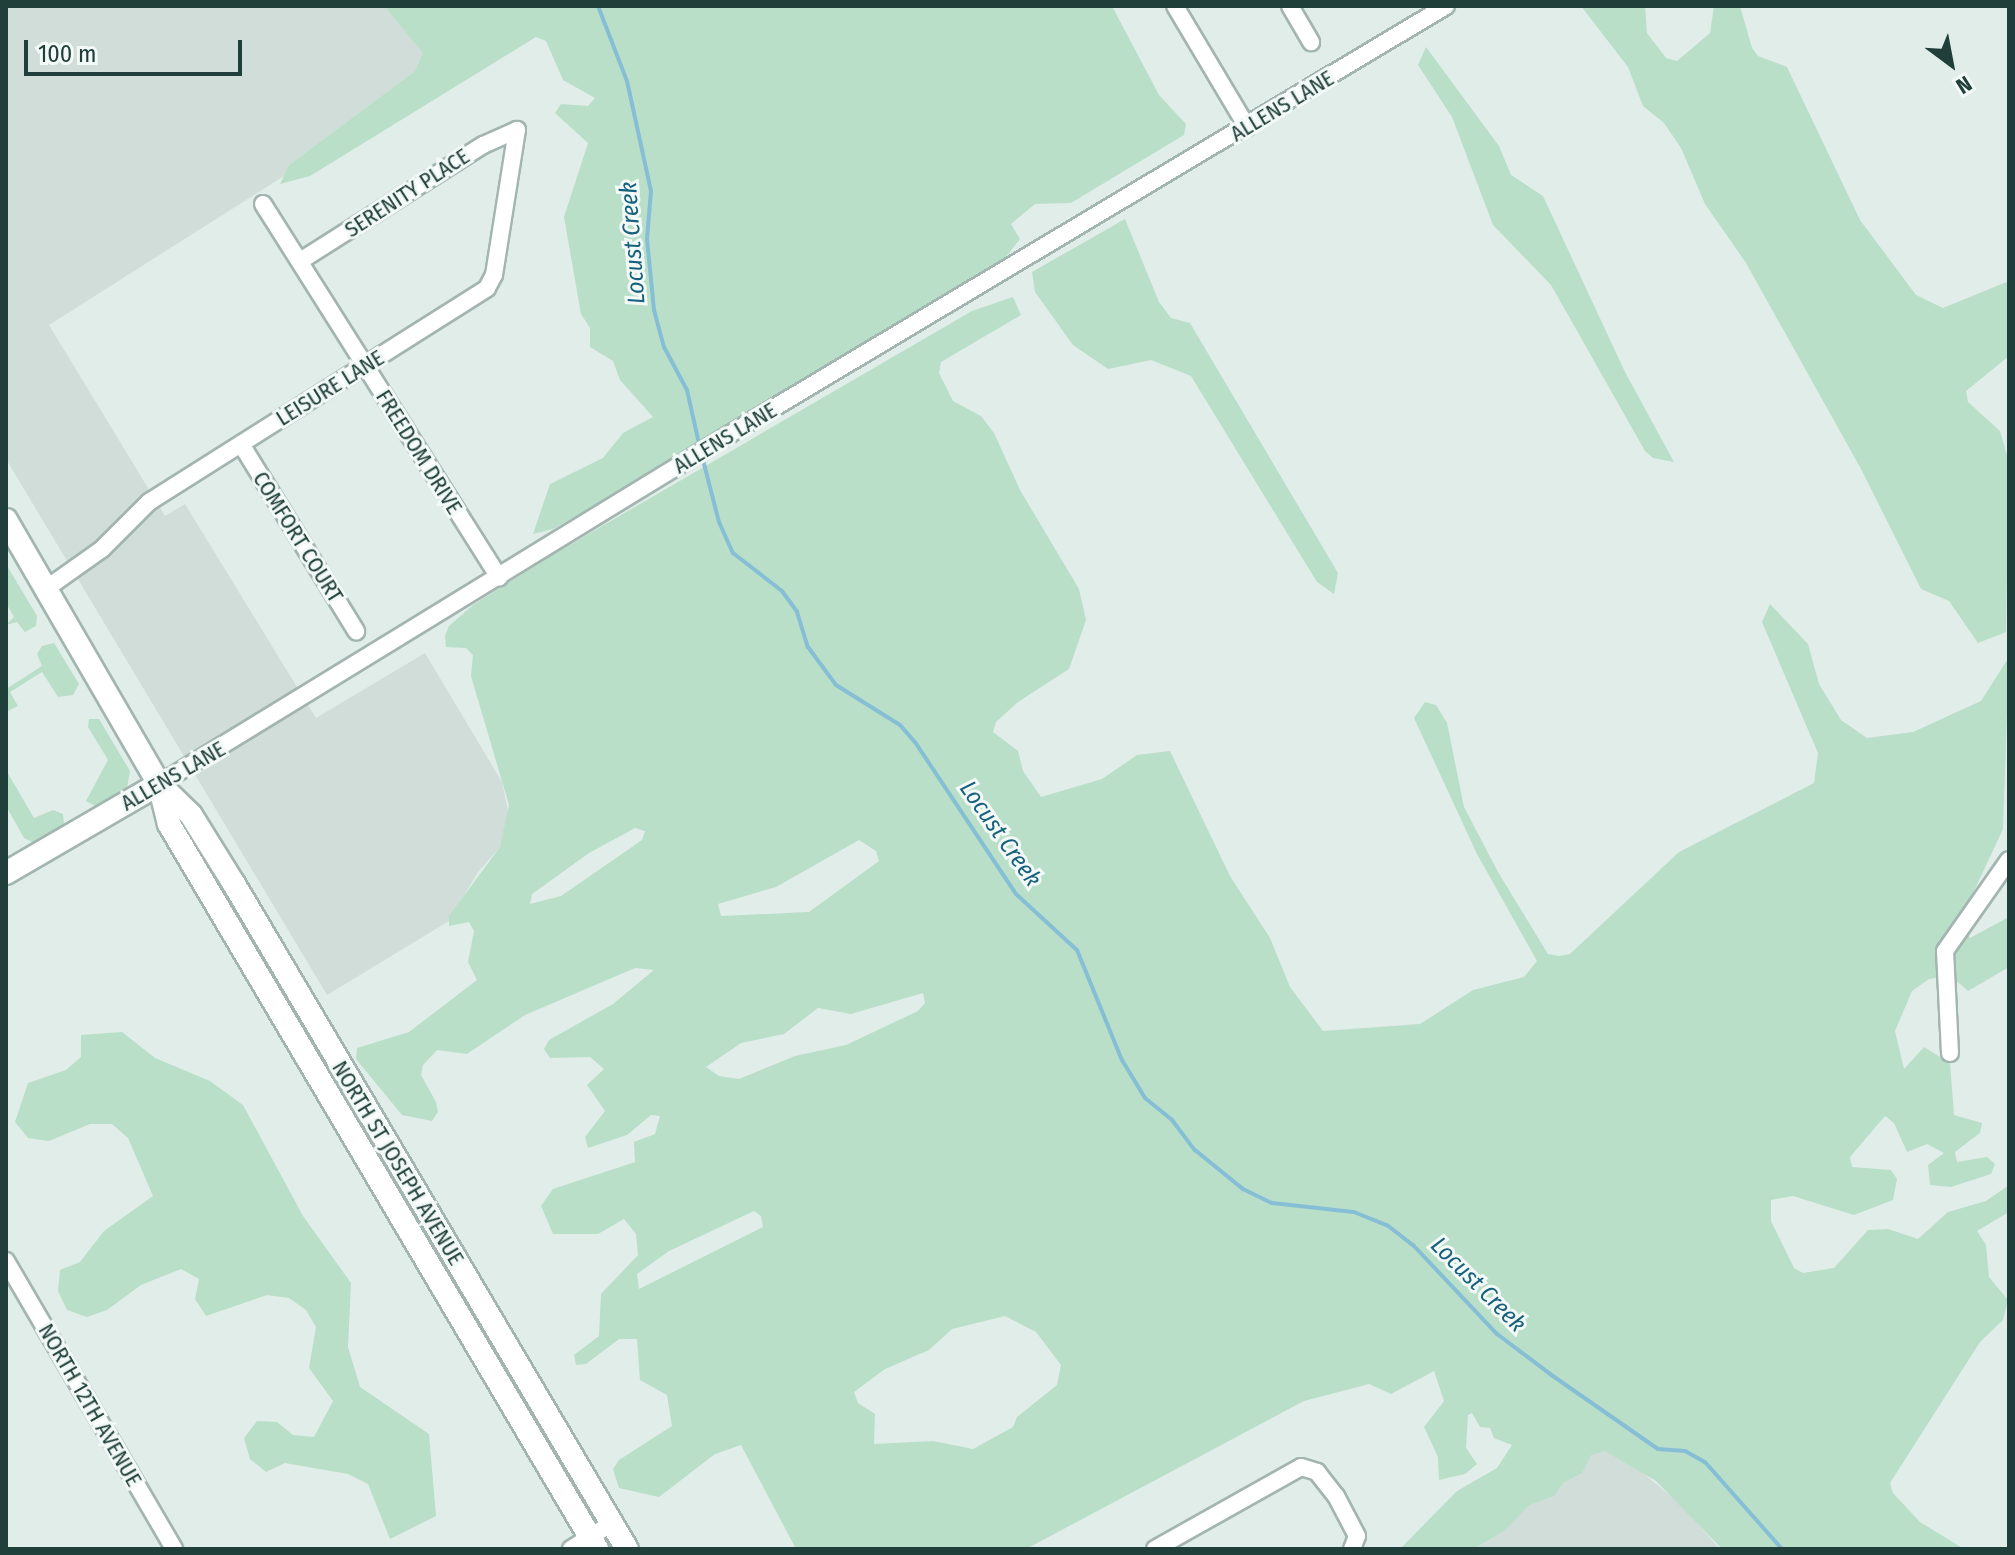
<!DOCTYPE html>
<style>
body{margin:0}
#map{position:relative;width:2015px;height:1555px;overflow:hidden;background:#e1ede9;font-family:"Fira Sans Condensed",sans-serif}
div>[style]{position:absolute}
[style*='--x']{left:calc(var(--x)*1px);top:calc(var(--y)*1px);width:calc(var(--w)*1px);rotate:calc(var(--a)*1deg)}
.built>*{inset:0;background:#d0ddd8}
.green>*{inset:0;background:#b9dfc8}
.stream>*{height:4px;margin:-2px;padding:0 2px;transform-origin:2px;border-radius:2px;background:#86bfd5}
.roads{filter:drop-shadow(2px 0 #a3b5b1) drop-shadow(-2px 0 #a3b5b1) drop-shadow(0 2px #a3b5b1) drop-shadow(0 -2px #a3b5b1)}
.street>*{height:16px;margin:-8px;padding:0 8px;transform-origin:8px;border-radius:8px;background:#fff}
.secondary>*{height:22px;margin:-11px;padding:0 11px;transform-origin:11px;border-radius:11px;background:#fff}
span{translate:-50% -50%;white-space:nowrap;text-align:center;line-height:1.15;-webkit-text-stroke:6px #f2f9f6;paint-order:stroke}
.street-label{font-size:22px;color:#203f3a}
.water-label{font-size:24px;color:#17617e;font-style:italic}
.frame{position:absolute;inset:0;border:8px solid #203f3a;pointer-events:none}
.north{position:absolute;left:1911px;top:24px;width:80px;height:80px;-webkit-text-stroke:6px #f2f9f6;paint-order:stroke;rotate:148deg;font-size:22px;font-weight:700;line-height:32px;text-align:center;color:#203f3a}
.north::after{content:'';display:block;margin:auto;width:28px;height:36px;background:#203f3a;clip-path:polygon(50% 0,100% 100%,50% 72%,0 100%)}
.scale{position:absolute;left:24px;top:40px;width:218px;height:36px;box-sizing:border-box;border:4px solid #203f3a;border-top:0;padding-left:10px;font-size:24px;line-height:28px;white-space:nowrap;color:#203f3a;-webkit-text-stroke:6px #f2f9f6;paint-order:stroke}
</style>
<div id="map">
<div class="built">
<i style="clip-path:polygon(6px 6px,384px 6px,424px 53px,415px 71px,289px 165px,284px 176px,49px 325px,165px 516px,185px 504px,316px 718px,425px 653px,502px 782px,509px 816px,500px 847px,478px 872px,449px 921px,327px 995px,6px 459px)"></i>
<i style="clip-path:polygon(1596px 1447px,1631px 1463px,1679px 1503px,1720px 1549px,1438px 1549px)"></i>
</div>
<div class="green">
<i style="clip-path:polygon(384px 6px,1112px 6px,1159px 95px,1186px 124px,1184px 135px,1071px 203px,1035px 204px,1011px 224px,1020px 239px,1006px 257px,891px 336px,553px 529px,533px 534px,550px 484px,603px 458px,623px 433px,653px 417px,620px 380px,613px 361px,590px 347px,590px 328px,581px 314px,564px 217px,588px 143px,555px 113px,561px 104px,588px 106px,595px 98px,563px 80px,546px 41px,536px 37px,310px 176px,280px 184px,289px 165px,415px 71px,423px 53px)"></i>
<i style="clip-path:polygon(1581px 6px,1645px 6px,1647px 33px,1666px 58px,1677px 61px,1710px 33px,1714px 6px,1740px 6px,1752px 48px,1758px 56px,1787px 67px,1860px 220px,1916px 295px,1943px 308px,2009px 281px,2009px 356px,1966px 391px,1968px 402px,2000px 431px,2009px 462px,2006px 632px,1978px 643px,1949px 601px,1921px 589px,1861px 469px,1746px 263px,1705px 204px,1681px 148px,1664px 123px,1643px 106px,1628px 67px)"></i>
<i style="clip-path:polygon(1426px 47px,1499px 146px,1511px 175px,1543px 196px,1625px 372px,1674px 462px,1653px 458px,1645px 451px,1551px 285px,1493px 225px,1452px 117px,1418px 65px)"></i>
<i style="clip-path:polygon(1125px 219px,1159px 302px,1171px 318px,1190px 323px,1338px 573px,1334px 594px,1317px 582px,1191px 376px,1151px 360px,1108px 369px,1073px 345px,1035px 292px,1032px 272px)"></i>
<i style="clip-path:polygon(evenodd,1013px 297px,1021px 315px,941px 362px,939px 373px,953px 401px,981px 416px,994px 433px,1020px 490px,1079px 589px,1086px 620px,1069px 669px,1018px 702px,996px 722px,993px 732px,1018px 751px,1023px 771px,1041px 797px,1102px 779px,1137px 755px,1170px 751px,1230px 876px,1270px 938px,1290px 987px,1323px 1031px,1420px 1024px,1473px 990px,1524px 977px,1537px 961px,1477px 854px,1414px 718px,1425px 702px,1436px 705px,1447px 723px,1464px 807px,1498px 872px,1548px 954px,1559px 956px,1570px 954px,1679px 852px,1814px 783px,1818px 753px,1762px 622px,1770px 604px,1808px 644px,1819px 684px,1841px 720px,1867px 738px,1913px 732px,1981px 701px,2009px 657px,2003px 829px,1960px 921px,1970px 938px,2009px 917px,2009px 967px,1968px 991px,1951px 976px,1929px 979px,1912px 991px,1895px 1031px,1904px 1069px,1924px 1047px,1950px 1063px,1954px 1115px,1982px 1123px,1980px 1133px,1955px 1152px,1957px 1162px,1987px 1157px,1995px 1164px,1991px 1174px,1951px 1187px,1930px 1185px,1928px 1165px,1944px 1153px,1927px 1144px,1907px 1152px,1894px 1123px,1885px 1116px,1850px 1157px,1852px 1167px,1891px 1170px,1897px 1179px,1893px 1200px,1854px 1215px,1793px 1196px,1771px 1200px,1771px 1221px,1794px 1268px,1803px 1273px,1834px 1268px,1868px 1230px,1888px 1229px,1918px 1239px,1948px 1212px,1986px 1201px,2009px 1185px,2009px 1212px,1977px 1231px,1986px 1245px,1989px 1277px,2008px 1300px,2003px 1320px,1980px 1342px,1890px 1483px,1893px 1493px,1920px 1522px,1964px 1549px,1722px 1549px,1656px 1481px,1605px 1451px,1591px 1455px,1582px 1473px,1563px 1483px,1554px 1496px,1529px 1505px,1505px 1530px,1473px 1549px,1400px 1549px,1457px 1491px,1497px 1468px,1512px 1445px,1494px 1438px,1490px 1428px,1480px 1427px,1472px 1413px,1468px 1415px,1466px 1448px,1477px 1464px,1465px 1474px,1439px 1480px,1438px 1457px,1424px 1427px,1444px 1401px,1434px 1371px,1391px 1394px,1369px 1384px,1304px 1401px,1026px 1549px,796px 1549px,741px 1445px,715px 1454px,659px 1497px,619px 1488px,613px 1469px,619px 1460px,672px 1426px,667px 1395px,640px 1380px,637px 1339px,619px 1339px,586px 1364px,576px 1365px,574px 1355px,599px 1336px,601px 1294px,638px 1255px,636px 1234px,624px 1219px,598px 1234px,553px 1234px,541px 1206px,553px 1189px,635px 1162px,634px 1142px,655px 1134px,660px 1116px,651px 1115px,627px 1135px,588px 1148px,585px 1137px,605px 1111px,587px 1085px,604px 1069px,590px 1057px,550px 1058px,544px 1049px,549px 1040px,613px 1004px,654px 970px,635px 968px,525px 1015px,467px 1054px,437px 1050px,423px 1065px,421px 1075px,436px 1102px,438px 1112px,432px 1121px,402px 1115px,356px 1059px,357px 1048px,409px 1032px,477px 980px,468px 962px,474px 931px,469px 922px,449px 926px,449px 916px,500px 847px,509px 805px,471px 676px,473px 655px,466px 648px,446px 647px,445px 636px,449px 626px,473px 605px,554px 554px,972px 311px,1013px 297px,635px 828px,645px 831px,642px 840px,561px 896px,530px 904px,532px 894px,589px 853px,635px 828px,1013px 297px,859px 840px,876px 851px,879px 861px,809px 912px,721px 916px,718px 904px,776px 887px,859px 840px,1013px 297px,923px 993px,925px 1003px,918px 1011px,846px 1045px,795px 1056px,739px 1079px,719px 1076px,706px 1067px,741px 1043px,784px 1034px,818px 1008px,851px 1014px,923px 993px,1013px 297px,754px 1211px,761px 1216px,763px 1227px,639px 1289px,637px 1274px,669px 1251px,754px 1211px,1013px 297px,1005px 1316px,1036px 1332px,1061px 1365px,1057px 1385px,1017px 1417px,1013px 1427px,973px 1449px,933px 1441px,874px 1444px,875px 1414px,858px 1403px,854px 1392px,885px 1369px,929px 1350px,952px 1329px,1005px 1316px)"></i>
<i style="clip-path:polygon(6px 564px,37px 616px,36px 626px,25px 632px,17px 622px,6px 625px,14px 617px,6px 603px)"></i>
<i style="clip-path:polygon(54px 643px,79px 684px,73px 695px,58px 697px,42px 672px,10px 692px,18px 706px,6px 712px,6px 689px,42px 666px,37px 654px,42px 646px)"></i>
<i style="clip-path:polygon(89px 719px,99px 719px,130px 771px,127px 788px,99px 808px,86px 801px,108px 760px,88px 727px)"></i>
<i style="clip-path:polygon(6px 770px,34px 818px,53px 810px,63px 814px,64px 825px,34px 843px,24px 838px,6px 806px)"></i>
<i style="clip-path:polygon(122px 1032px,155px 1058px,210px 1081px,243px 1105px,303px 1216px,351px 1283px,348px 1347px,360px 1387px,429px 1434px,436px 1516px,390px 1539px,368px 1484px,348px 1474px,285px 1463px,266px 1472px,250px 1459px,244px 1438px,257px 1421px,277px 1422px,293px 1435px,314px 1437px,333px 1401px,309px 1368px,316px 1327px,306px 1310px,289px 1298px,267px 1295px,206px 1316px,195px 1299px,199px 1279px,181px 1269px,141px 1285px,107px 1310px,87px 1317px,67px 1310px,58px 1291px,60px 1270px,80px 1262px,104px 1231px,153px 1196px,128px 1138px,112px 1124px,90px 1124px,49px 1141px,28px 1138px,15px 1122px,28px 1083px,66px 1070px,81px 1057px,81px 1035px)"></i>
</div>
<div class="stream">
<i style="--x:598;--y:6;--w:80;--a:68.9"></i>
<i style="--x:627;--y:81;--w:113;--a:77.7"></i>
<i style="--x:651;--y:191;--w:48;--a:94.8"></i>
<i style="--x:647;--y:239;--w:71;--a:84.4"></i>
<i style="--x:654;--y:310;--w:38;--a:75"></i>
<i style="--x:664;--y:347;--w:49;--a:61.9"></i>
<i style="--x:687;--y:390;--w:59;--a:77.4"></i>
<i style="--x:702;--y:456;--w:68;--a:75.6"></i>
<i style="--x:719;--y:522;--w:34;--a:66"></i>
<i style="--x:733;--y:553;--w:62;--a:37.8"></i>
<i style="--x:782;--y:591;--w:26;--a:54"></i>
<i style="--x:797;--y:612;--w:37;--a:73"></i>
<i style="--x:808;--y:647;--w:47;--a:53.6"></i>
<i style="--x:836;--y:685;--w:75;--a:32"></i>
<i style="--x:900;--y:725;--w:23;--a:49"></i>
<i style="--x:915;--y:742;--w:182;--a:56.4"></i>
<i style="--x:1016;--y:894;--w:83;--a:42.6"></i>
<i style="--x:1077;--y:950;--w:119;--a:67.8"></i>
<i style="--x:1122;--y:1060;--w:44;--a:58.8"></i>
<i style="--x:1145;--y:1098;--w:35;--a:39"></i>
<i style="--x:1172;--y:1120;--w:38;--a:53"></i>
<i style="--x:1195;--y:1150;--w:62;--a:39.1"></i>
<i style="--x:1243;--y:1189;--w:32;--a:26"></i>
<i style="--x:1272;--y:1203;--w:82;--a:6.3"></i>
<i style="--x:1354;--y:1212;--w:35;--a:22"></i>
<i style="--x:1387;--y:1225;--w:34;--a:38"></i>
<i style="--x:1414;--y:1246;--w:121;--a:46.7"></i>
<i style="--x:1497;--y:1334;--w:66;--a:37"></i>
<i style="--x:1550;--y:1374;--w:131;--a:34.8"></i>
<i style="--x:1658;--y:1449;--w:27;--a:4"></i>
<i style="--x:1685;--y:1451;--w:23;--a:29"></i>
<i style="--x:1705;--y:1462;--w:116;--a:48.5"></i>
</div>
<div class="roads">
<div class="street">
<i style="--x:1175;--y:6;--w:141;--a:59.2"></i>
<i style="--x:1290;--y:6;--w:42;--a:59.7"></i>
<i style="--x:263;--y:204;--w:442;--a:57.7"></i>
<i style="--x:241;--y:444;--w:220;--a:58.4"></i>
<i style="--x:47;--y:588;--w:67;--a:-35.3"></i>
<i style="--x:102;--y:549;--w:66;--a:-45"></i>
<i style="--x:149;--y:502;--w:400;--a:-32.3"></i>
<i style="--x:487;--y:288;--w:15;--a:-62"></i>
<i style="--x:494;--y:275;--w:147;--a:-81"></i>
<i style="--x:517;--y:130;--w:37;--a:156"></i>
<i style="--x:483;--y:145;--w:217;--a:147.6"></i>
<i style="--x:159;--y:784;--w:670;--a:-31.51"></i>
<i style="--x:730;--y:434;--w:834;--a:-30.87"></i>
<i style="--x:1950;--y:1053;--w:102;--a:-92.8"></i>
<i style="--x:1945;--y:951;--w:111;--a:-54.9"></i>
<i style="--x:6;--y:1261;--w:333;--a:59.7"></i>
<i style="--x:571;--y:1549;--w:49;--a:-32.4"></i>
<i style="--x:1155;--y:1549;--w:167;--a:-29.3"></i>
<i style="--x:1301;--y:1467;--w:17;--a:17"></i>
<i style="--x:1317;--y:1472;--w:31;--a:52"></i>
<i style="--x:1336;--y:1496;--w:45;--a:62.3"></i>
<i style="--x:1357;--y:1536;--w:14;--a:111"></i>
</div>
<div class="secondary">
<i style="--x:6;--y:520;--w:305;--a:59.9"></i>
<i style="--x:159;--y:784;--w:41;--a:76"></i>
<i style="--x:169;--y:824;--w:842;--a:59.44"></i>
<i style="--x:160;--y:785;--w:43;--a:44.1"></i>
<i style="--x:191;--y:815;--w:81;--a:58.1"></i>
<i style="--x:234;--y:884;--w:772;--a:59.42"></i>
<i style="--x:6;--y:873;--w:177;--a:-30.2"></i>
</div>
</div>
<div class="street-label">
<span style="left:1282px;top:106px;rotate:-31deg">ALLENS LANE</span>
<span style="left:407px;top:193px;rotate:-33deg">SERENITY PLACE</span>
<span style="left:330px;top:388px;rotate:-32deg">LEISURE LANE</span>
<span style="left:725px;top:438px;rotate:-31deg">ALLENS LANE</span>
<span style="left:419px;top:452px;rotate:58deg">FREEDOM DRIVE</span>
<span style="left:298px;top:537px;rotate:58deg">COMFORT COURT</span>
<span style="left:173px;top:776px;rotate:-30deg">ALLENS LANE</span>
<span style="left:398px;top:1163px;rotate:59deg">NORTH ST JOSEPH AVENUE</span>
<span style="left:90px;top:1405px;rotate:60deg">NORTH 12TH AVENUE</span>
</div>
<div class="water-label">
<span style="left:633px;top:243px;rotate:-94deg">Locust Creek</span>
<span style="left:1000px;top:834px;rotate:55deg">Locust Creek</span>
<span style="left:1478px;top:1285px;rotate:45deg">Locust Creek</span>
</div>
<div class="frame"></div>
<div class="north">N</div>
<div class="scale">100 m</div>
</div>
